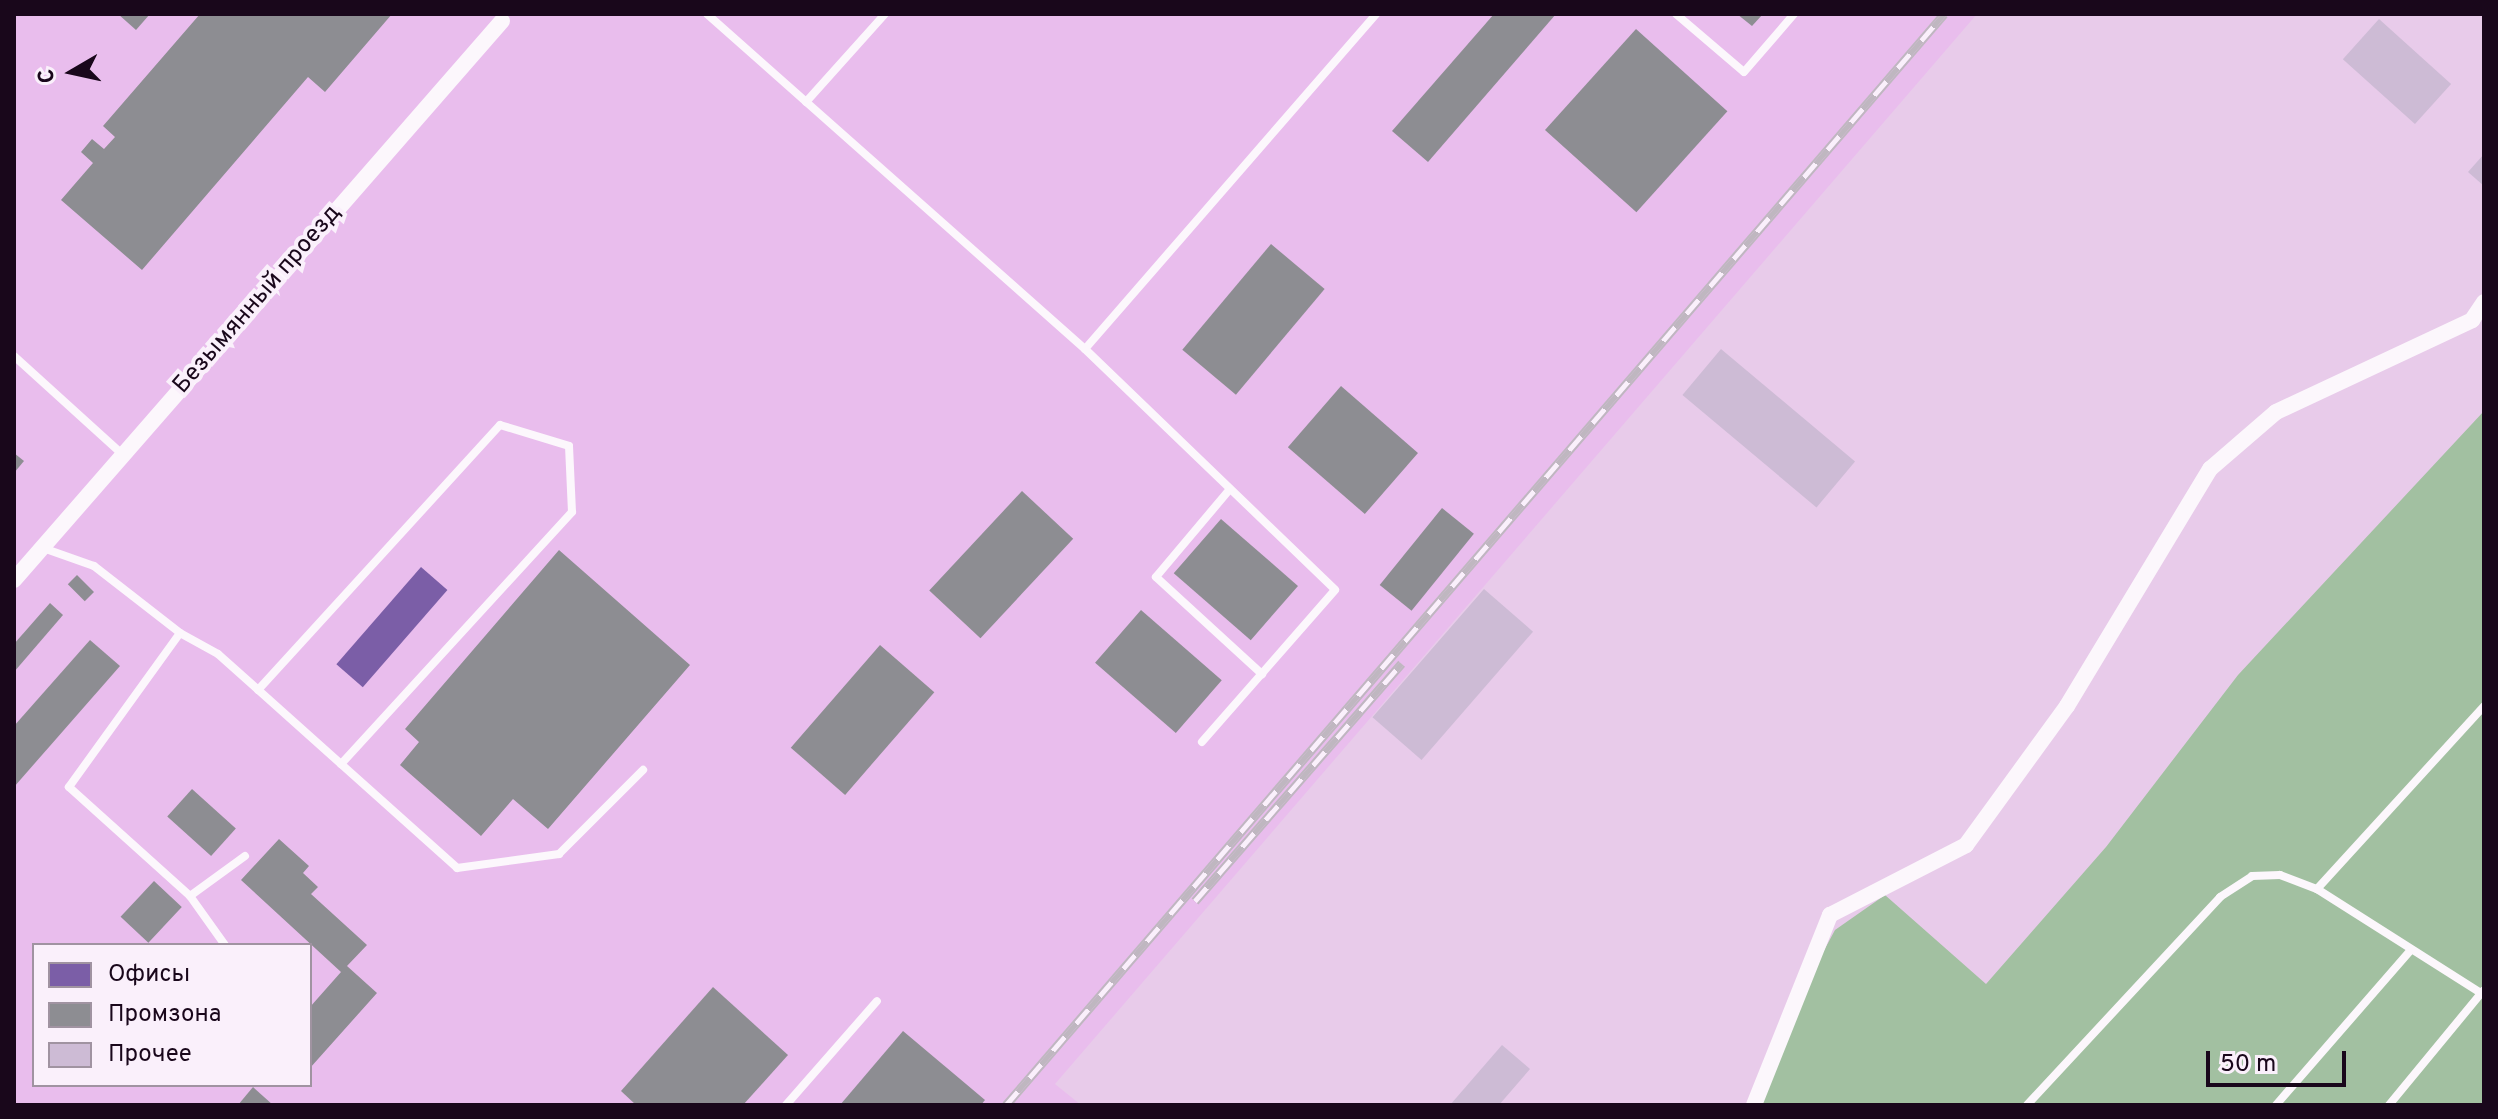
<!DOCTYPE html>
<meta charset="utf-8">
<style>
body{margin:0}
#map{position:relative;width:2498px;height:1119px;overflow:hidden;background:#e8cbea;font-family:Overpass,sans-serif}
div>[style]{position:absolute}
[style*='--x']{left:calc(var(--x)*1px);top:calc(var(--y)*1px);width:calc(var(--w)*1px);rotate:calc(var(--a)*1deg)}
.built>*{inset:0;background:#e9bded}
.green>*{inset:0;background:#a2c0a1}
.offices>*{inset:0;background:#7b5ea7;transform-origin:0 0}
.industry>*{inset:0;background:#8d8d92;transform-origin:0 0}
.building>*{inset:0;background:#cdbbd5;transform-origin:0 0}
.service>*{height:8px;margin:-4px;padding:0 4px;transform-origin:4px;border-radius:4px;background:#fcf7fc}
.minor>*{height:16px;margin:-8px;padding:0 8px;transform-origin:8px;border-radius:8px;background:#fcf7fc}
.rail>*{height:9px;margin-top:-4.5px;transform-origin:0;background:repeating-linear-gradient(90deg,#faf0fb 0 18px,#bfb7c0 0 36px);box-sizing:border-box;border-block:2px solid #bfb7c0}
span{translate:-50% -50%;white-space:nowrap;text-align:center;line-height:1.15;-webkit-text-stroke:8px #faf0fb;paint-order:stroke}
.street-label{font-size:24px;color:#19071b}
.frame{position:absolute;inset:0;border:16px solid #19071b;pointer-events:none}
.legend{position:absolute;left:32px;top:943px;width:280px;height:144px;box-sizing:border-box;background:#faf0fb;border:2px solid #a093a1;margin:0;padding:10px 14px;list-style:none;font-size:24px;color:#19071b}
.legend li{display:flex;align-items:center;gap:16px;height:40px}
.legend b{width:40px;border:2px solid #a093a1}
.north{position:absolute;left:32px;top:32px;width:80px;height:80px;-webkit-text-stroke:6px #faf0fb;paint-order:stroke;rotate:261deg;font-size:22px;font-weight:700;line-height:32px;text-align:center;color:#19071b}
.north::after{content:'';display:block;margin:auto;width:28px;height:36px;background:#19071b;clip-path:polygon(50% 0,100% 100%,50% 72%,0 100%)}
.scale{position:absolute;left:2206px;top:1051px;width:140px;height:36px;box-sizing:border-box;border:4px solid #19071b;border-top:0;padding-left:10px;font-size:24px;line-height:28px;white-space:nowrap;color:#19071b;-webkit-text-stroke:6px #faf0fb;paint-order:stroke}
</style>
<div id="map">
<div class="built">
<i style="clip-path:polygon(evenodd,14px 14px,1977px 14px,1055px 1084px,1081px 1105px,14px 1105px,14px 14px,34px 945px,310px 945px,310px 1085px,34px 1085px,34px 945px)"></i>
</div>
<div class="green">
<i style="clip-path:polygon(2484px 411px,2484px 1105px,1759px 1105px,1800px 995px,1835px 930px,1885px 895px,1986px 984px,2106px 847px,2238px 675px)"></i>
</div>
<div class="offices">
<i style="left:421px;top:567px;width:35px;height:129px;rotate:41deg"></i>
</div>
<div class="industry">
<i style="clip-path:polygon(118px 14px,150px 14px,136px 30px)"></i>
<i style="clip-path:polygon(200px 14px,392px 14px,325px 92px,308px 77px,142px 270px,61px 200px,93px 163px,81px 152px,92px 139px,104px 149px,115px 137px,103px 126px)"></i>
<i style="clip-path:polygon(1494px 14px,1556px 14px,1428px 162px,1392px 131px)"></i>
<i style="clip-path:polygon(1737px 14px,1763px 14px,1752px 26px)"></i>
<i style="left:1636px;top:29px;width:123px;height:136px;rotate:42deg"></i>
<i style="left:1271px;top:244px;width:70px;height:138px;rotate:40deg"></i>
<i style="left:1341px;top:386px;width:102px;height:81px;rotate:41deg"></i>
<i style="clip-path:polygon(14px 453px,24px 461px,14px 473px)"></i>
<i style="left:1022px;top:491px;width:70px;height:136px;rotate:43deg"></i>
<i style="left:1442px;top:508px;width:41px;height:99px;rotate:39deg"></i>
<i style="left:1221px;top:519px;width:102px;height:72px;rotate:41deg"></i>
<i style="clip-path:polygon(559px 550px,690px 665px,548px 829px,513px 799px,481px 836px,400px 765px,419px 742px,405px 729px)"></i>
<i style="left:77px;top:575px;width:24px;height:13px;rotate:45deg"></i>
<i style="clip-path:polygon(50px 603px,63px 615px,14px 672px,14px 644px)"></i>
<i style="left:1141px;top:610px;width:107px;height:70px;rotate:41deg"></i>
<i style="clip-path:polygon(90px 640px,120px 666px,14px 787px,14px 726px)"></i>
<i style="left:880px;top:645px;width:72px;height:136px;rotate:41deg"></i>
<i style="left:192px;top:789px;width:59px;height:37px;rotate:42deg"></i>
<i style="clip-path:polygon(279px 839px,309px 866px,303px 873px,318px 887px,311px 894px,367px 945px,347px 966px,377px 993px,310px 1068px,310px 1007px,341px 972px,241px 880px)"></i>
<i style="left:154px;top:881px;width:38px;height:49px;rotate:43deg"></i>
<i style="clip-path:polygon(713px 987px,788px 1055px,743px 1105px,636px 1105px,621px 1091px)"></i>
<i style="clip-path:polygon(903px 1031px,985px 1100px,981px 1105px,840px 1105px)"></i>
<i style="clip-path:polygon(253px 1087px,273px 1105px,238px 1105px)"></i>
</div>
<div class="building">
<i style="left:2379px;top:19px;width:97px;height:54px;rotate:42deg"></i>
<i style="clip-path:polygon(2484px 154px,2484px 186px,2468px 172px)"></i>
<i style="left:1721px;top:349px;width:175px;height:60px;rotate:40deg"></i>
<i style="left:1484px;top:589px;width:65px;height:170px;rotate:41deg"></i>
<i style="clip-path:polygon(1502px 1045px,1530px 1069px,1499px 1105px,1450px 1105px)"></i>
</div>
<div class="service">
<i style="--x:707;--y:14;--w:505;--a:41.55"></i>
<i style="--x:1085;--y:349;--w:444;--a:-49"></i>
<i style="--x:1676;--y:14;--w:89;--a:40.5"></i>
<i style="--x:1744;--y:72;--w:77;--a:-49.2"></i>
<i style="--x:806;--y:102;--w:118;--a:-48.1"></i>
<i style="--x:1085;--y:349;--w:347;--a:43.9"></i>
<i style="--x:1335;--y:590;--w:202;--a:131.2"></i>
<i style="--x:14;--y:356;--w:147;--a:42.2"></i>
<i style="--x:1230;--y:489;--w:115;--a:130.1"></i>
<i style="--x:1156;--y:577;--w:144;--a:42.5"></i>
<i style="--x:43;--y:548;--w:54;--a:19.4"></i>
<i style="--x:94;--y:566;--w:109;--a:37.9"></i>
<i style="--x:180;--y:633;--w:43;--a:28.9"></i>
<i style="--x:218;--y:654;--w:321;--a:41.8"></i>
<i style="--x:457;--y:868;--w:103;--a:-7.8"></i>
<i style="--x:559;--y:854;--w:119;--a:-45"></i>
<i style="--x:180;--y:633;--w:190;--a:125.8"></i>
<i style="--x:69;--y:787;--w:163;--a:42"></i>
<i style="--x:190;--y:896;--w:60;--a:54.5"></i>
<i style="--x:258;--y:690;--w:359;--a:-47.6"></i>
<i style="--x:500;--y:425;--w:72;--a:16.9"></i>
<i style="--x:569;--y:446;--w:66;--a:87.4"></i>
<i style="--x:572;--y:512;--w:342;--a:132.5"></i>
<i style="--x:2317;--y:889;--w:248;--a:-47.6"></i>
<i style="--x:190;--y:896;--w:68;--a:-36"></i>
<i style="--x:786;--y:1105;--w:138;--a:-48.8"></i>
<i style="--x:2027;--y:1105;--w:284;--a:-47.1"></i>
<i style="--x:2220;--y:897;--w:38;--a:-33"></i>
<i style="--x:2252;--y:876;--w:28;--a:-2"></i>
<i style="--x:2280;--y:875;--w:40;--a:21"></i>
<i style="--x:2317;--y:889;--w:198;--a:32.4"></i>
<i style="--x:2276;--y:1105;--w:203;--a:-49"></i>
<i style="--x:2389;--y:1105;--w:148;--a:-50.5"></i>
</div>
<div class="minor">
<i style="--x:14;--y:580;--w:742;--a:-48.88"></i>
<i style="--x:1754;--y:1105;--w:205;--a:-68.2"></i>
<i style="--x:1830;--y:915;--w:153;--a:-27.2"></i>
<i style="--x:1966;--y:845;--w:172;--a:-54"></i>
<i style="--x:2067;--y:706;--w:277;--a:-58.9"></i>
<i style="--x:2210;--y:469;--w:87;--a:-40.8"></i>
<i style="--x:2276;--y:412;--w:217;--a:-25.1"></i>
<i style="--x:2472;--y:320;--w:22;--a:-56"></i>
</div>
<div class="rail">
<i style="--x:1195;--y:901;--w:315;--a:-49"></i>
<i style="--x:1006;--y:1105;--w:1439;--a:-49.31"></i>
</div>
<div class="street-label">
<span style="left:258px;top:300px;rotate:-49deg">Безымянный проезд</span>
</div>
<div class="frame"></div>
<ul class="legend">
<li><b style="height:22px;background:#7b5ea7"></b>Офисы</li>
<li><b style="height:22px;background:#8d8d92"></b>Промзона</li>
<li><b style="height:22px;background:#cdbbd5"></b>Прочее</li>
</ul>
<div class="north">С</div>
<div class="scale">50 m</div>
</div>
